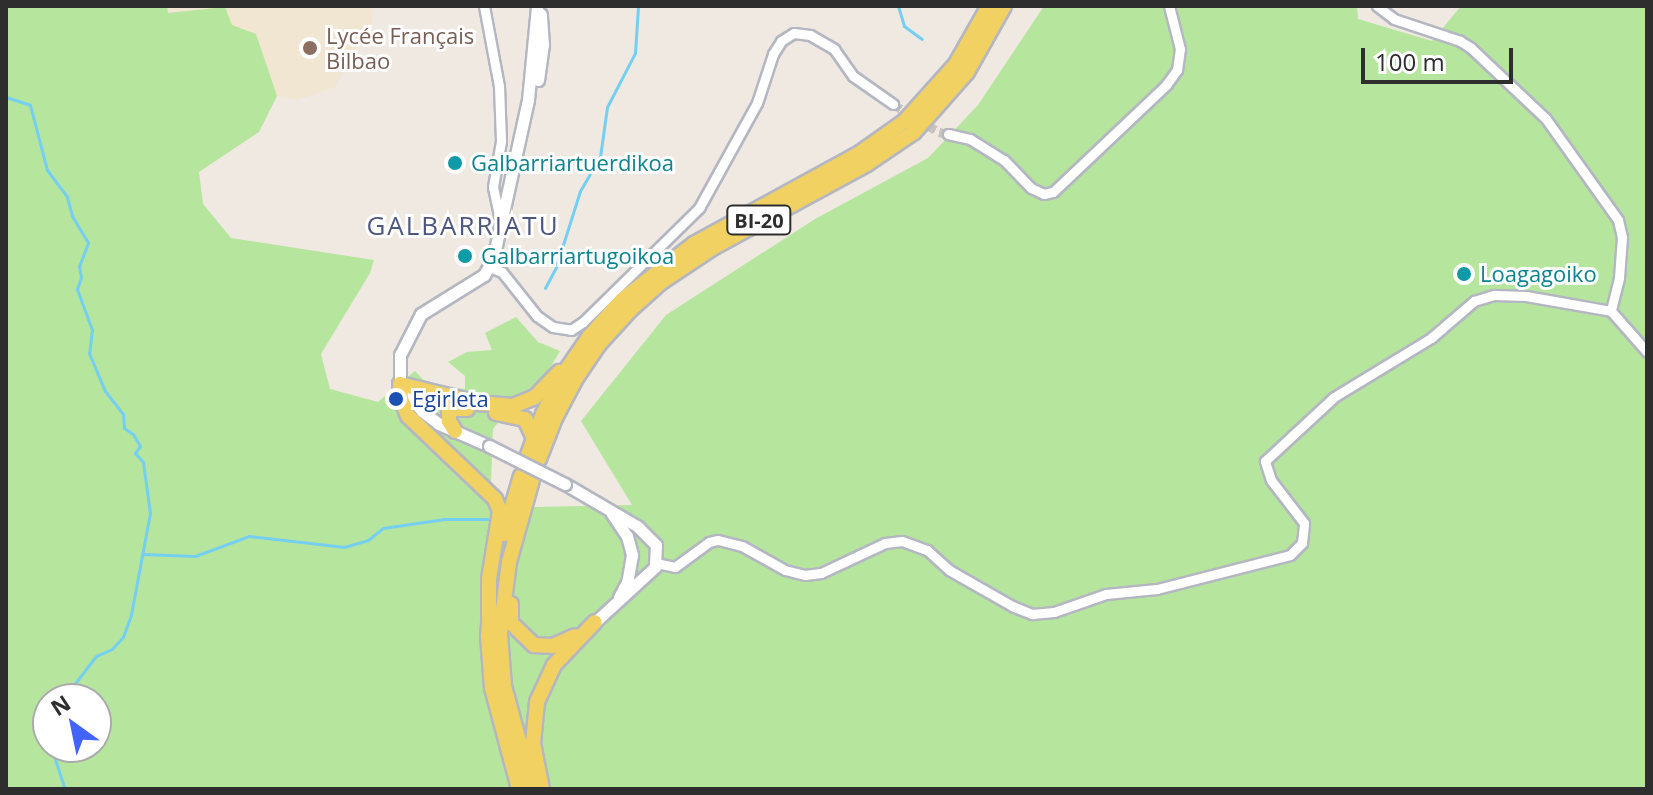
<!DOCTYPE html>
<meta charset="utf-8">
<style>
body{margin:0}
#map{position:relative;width:1653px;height:795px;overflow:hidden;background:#efe9e1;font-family:"Open Sans",sans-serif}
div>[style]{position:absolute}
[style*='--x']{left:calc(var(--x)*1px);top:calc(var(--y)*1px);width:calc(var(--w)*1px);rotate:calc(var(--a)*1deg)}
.education>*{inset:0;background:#f0e6d1}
.green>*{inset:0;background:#b6e59e}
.stream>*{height:3px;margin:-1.5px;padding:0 1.5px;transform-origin:1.5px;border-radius:1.5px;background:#75cff0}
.minor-tunnel>*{height:9px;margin-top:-4.5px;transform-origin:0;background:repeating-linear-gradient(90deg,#c8c4bd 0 9px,transparent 0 13.5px)}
.roads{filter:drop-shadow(2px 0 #b4b7c1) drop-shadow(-2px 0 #b4b7c1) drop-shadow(0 2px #b4b7c1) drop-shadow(0 -2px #b4b7c1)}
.minor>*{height:9px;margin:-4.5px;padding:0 4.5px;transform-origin:4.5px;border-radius:4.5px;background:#fff}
.tertiary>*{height:11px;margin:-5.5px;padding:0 5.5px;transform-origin:5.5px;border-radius:5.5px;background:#fff}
.primary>*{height:14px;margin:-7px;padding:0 7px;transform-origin:7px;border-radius:7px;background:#f2d163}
.bridges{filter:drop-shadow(2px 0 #b4b7c1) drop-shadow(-2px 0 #b4b7c1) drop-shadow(0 2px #b4b7c1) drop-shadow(0 -2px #b4b7c1)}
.tertiary-bridge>*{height:11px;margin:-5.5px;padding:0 5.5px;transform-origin:5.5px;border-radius:5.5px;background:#fff}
.dots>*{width:22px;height:22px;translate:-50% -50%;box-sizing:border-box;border:4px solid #fff;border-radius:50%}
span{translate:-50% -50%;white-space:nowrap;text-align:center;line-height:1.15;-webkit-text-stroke:6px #fff;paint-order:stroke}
.shield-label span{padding:2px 6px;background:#fff;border:2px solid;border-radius:6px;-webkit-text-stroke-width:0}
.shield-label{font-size:20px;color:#2e2e2e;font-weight:700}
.education-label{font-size:22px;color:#785e54}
.left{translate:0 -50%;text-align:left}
.culture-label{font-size:22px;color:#0d838f}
.transit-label{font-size:22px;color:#164399}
.quarter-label{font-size:26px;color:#4d5680;letter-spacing:2px}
.frame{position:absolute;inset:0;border:8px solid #2e2e2e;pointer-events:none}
.north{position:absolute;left:32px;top:683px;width:80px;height:80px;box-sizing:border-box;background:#fff;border:2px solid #ababab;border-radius:50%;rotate:327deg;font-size:22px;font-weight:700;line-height:32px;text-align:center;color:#2e2e2e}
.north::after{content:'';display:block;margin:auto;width:28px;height:36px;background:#4264fb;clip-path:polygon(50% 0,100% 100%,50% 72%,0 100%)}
.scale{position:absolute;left:1361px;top:48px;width:152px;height:36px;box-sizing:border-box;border:4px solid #2e2e2e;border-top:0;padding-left:10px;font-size:24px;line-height:28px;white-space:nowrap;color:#2e2e2e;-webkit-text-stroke:6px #fff;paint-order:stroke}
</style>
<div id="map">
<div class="education">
<i style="clip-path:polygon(167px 6px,374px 6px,371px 24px,335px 87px,297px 100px,277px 96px,256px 34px,167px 13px)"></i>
</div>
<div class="green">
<i style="clip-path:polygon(evenodd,6px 6px,167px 6px,168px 13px,225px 7px,232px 25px,256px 34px,277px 96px,259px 132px,199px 172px,203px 204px,231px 238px,374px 260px,370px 273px,321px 354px,330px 389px,378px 402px,415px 371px,427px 384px,465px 389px,465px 376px,448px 362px,467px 352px,492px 350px,485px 333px,516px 317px,538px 342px,560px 351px,544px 378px,518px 397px,493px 429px,490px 508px,632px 505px,581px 421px,666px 315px,815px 219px,928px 158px,978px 105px,1044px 6px,1357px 6px,1358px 19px,1432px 41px,1461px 6px,1647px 6px,1647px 789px,6px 789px,6px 6px,48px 699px,96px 699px,96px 747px,48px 747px,48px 699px)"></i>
</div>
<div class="stream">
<i style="--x:898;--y:6;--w:21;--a:73"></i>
<i style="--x:904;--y:26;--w:22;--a:36"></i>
<i style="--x:6;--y:97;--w:25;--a:18"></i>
<i style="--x:30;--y:105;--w:67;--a:75.3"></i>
<i style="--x:47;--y:170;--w:34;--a:53"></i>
<i style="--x:67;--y:197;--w:20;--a:75"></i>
<i style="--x:72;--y:216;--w:31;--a:59"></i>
<i style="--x:88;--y:243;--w:25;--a:111"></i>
<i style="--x:79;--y:266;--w:11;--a:80"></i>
<i style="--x:81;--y:277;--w:13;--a:108"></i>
<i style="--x:77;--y:289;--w:44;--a:69.9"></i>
<i style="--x:92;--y:330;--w:23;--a:97"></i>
<i style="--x:89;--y:353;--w:41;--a:67.2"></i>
<i style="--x:105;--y:391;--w:29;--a:52"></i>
<i style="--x:123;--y:414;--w:14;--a:86"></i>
<i style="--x:124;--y:428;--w:11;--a:34"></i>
<i style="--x:133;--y:434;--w:14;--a:60"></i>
<i style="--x:140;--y:446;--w:9;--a:126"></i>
<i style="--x:135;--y:453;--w:12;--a:48"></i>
<i style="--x:143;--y:462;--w:51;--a:82.2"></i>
<i style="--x:150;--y:513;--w:104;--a:100.6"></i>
<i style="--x:131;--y:615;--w:23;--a:110"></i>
<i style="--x:123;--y:637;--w:16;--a:133"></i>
<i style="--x:112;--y:649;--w:17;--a:156"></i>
<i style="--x:96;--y:656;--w:54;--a:127.5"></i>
<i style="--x:545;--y:288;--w:24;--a:-62"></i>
<i style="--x:556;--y:267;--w:80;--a:-72.5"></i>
<i style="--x:580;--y:191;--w:39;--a:-60"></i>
<i style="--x:600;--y:157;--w:50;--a:-82"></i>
<i style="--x:607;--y:107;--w:61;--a:-62.6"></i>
<i style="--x:635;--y:53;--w:47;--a:-86.3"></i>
<i style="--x:142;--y:554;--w:53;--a:2.2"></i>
<i style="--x:195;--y:556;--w:58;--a:-20.3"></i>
<i style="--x:249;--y:536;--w:96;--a:6.6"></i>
<i style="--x:344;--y:547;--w:25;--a:-16"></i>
<i style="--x:368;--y:540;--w:19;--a:-39"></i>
<i style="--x:383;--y:528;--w:62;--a:-8.4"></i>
<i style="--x:444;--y:519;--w:48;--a:0"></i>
<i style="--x:55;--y:747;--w:9;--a:96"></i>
<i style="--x:54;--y:756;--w:35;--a:72"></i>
</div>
<div class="minor-tunnel">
<i style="--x:893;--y:104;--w:54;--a:31.3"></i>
<i style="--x:939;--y:132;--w:9;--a:13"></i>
</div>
<div class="roads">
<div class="minor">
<i style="--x:484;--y:6;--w:81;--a:79.4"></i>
<i style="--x:499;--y:86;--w:55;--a:87.9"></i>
<i style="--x:501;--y:141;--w:47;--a:99.9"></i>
<i style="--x:493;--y:187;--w:39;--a:78"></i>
<i style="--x:1377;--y:6;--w:21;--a:37"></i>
<i style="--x:1394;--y:19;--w:70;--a:18.4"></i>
<i style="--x:1460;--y:41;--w:13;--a:32"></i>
<i style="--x:1471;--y:48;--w:103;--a:43.4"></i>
<i style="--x:1546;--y:119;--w:124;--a:54.5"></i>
<i style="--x:1618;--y:220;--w:17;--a:77"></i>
<i style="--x:1622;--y:237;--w:41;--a:94.2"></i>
<i style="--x:1619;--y:278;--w:34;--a:104"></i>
<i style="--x:948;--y:134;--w:23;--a:13"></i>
<i style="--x:970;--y:139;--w:40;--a:32"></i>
<i style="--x:1004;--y:160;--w:39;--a:46"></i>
<i style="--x:1031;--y:188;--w:14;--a:25"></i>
<i style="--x:1044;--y:194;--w:9;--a:-13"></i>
<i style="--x:1053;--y:192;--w:156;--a:-43.4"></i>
<i style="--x:1166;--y:85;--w:19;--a:-54"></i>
<i style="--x:1177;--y:70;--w:21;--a:-82"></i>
<i style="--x:1180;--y:49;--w:44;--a:-104.3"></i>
<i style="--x:490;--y:267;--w:13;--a:23"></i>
<i style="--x:502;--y:272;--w:56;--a:51.5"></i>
<i style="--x:537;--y:316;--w:19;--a:35"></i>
<i style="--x:553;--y:327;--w:18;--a:9"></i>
<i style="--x:571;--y:330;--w:14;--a:-34"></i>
<i style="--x:583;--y:322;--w:163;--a:-44.5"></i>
<i style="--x:699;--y:208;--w:120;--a:-61.1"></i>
<i style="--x:757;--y:103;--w:52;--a:-71.9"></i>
<i style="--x:773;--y:54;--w:15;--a:-58"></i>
<i style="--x:781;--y:41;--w:15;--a:-32"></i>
<i style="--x:794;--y:33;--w:16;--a:7"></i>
<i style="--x:810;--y:35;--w:28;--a:30"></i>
<i style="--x:834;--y:49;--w:33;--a:55"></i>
<i style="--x:853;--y:76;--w:49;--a:35"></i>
<i style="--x:656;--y:563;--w:19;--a:12"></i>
<i style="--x:675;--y:567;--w:42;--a:-36.3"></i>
<i style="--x:709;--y:542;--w:9;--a:-13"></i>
<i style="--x:718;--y:540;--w:25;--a:14"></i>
<i style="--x:742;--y:546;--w:49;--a:29.2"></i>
<i style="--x:785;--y:570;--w:21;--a:14"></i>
<i style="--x:805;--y:575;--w:16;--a:-7"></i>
<i style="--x:821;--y:573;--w:71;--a:-25.1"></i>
<i style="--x:885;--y:543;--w:17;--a:-7"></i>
<i style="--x:902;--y:541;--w:27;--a:20"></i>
<i style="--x:927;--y:550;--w:30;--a:42"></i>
<i style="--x:949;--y:570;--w:73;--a:29.7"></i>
<i style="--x:1012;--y:606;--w:22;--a:22"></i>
<i style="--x:1032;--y:614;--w:22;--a:-5"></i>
<i style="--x:1054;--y:612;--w:55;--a:-19.1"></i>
<i style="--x:1106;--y:594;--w:51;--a:-5.6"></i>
<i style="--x:1157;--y:589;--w:137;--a:-14.3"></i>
<i style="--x:1290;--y:555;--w:17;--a:-45"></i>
<i style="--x:1302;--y:543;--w:20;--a:-84"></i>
<i style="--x:1304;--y:523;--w:54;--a:-127.5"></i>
<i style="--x:1271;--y:480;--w:20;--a:-108"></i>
<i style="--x:1265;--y:461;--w:94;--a:-42.8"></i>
<i style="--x:1334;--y:397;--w:114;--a:-31.3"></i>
<i style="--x:1431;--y:338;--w:57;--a:-40.7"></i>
<i style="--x:1474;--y:301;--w:21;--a:-17"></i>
<i style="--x:1494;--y:295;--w:32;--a:2"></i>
<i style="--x:1526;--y:296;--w:86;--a:10"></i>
<i style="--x:1611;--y:311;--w:55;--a:48.7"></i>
</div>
<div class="tertiary">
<i style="--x:538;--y:80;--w:35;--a:-82"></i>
<i style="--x:543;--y:45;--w:31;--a:-94"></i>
<i style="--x:489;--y:446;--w:55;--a:-156.3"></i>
<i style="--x:439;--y:424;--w:21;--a:-143"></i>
<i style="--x:422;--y:411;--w:35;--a:-129"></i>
<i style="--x:400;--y:384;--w:29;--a:-90"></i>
<i style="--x:400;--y:355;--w:46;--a:-62.9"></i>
<i style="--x:421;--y:314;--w:74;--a:-31.8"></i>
<i style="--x:484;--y:275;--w:18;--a:-61"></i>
<i style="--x:493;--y:259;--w:163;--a:-77.6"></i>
<i style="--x:528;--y:100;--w:94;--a:-84.5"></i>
<i style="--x:565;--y:484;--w:83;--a:30.3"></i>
<i style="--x:637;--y:526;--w:27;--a:45"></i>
<i style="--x:656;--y:545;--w:22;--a:93"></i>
<i style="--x:655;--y:567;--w:81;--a:137.5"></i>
<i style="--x:612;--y:514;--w:27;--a:56"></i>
<i style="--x:627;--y:536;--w:20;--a:75"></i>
<i style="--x:632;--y:555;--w:27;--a:100"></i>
<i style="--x:627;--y:582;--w:17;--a:118"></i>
</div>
<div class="primary">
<i style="--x:496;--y:413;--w:30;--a:12"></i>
<i style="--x:525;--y:419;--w:21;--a:65"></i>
<i style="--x:455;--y:431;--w:12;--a:-121"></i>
<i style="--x:449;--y:421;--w:12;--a:-90"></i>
<i style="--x:449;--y:409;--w:18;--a:0"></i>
<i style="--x:528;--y:455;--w:44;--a:-69.9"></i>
<i style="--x:543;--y:414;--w:47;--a:-62.4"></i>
<i style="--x:565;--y:372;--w:42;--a:-55.6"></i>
<i style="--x:589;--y:337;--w:50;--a:-48.3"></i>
<i style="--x:622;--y:300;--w:91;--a:-37.9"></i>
<i style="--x:694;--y:244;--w:189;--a:-28.7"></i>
<i style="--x:860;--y:153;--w:55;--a:-35.4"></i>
<i style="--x:905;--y:121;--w:76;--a:-48.2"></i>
<i style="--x:956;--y:64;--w:67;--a:-60.4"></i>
<i style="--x:539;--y:459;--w:44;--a:-68.7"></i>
<i style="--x:555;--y:418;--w:45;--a:-62.3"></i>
<i style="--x:576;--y:378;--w:41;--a:-55.9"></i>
<i style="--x:599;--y:344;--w:46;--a:-47.6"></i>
<i style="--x:630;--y:310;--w:40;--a:-42"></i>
<i style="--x:660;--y:283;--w:65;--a:-33.7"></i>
<i style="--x:714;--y:247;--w:174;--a:-28.5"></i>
<i style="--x:867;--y:164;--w:57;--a:-34.2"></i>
<i style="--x:914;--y:132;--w:80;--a:-48.5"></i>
<i style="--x:967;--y:72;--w:76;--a:-60.7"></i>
<i style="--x:504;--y:534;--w:60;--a:-73.7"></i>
<i style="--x:511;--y:604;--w:19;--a:90"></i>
<i style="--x:511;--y:623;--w:32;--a:44"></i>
<i style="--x:534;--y:645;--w:19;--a:3"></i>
<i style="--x:553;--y:646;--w:24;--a:-24"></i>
<i style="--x:490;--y:609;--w:27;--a:94"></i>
<i style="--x:488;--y:636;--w:52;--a:85.6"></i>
<i style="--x:492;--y:688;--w:105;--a:75"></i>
<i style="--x:489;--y:615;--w:36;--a:-90"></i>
<i style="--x:489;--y:579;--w:69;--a:-80.8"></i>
<i style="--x:500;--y:511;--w:13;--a:-113"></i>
<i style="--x:495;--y:499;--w:120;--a:-136.3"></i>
<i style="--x:408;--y:416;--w:18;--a:-112"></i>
<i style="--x:401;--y:399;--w:15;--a:-94"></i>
<i style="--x:400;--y:384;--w:80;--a:13.7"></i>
<i style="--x:478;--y:403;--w:35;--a:5"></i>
<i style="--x:513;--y:406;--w:24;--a:-22"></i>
<i style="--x:535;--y:397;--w:35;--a:-46"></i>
<i style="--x:532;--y:789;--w:107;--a:-105.2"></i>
<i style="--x:504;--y:686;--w:52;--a:-94.4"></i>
<i style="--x:500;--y:634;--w:73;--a:-82.9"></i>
<i style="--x:509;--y:562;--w:85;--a:-74.3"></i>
<i style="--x:542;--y:789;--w:47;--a:-101.1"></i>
<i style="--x:533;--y:743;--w:41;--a:-84.4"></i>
<i style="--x:537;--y:702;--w:41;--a:-65.3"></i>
<i style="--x:554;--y:665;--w:59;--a:-46.4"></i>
</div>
</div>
<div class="bridges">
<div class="tertiary-bridge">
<i style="--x:489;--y:446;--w:85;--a:26.6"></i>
</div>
</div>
<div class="dots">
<i style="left:310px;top:48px;background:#8d6e63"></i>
<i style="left:455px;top:163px;background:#0f9aa8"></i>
<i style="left:465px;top:256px;background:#0f9aa8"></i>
<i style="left:1464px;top:274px;background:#0f9aa8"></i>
<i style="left:396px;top:399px;background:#1a4fb4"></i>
</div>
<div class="shield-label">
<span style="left:759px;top:220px">BI-20</span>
</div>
<div class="education-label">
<span class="left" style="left:326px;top:48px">Lycée Français<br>Bilbao</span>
</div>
<div class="culture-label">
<span class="left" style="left:471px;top:163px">Galbarriartuerdikoa</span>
<span class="left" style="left:481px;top:256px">Galbarriartugoikoa</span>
<span class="left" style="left:1480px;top:274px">Loagagoiko</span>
</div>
<div class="transit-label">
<span class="left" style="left:412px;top:399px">Egirleta</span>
</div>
<div class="quarter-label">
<span style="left:463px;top:226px">GALBARRIATU</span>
</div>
<div class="frame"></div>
<div class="north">N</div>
<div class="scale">100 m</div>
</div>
